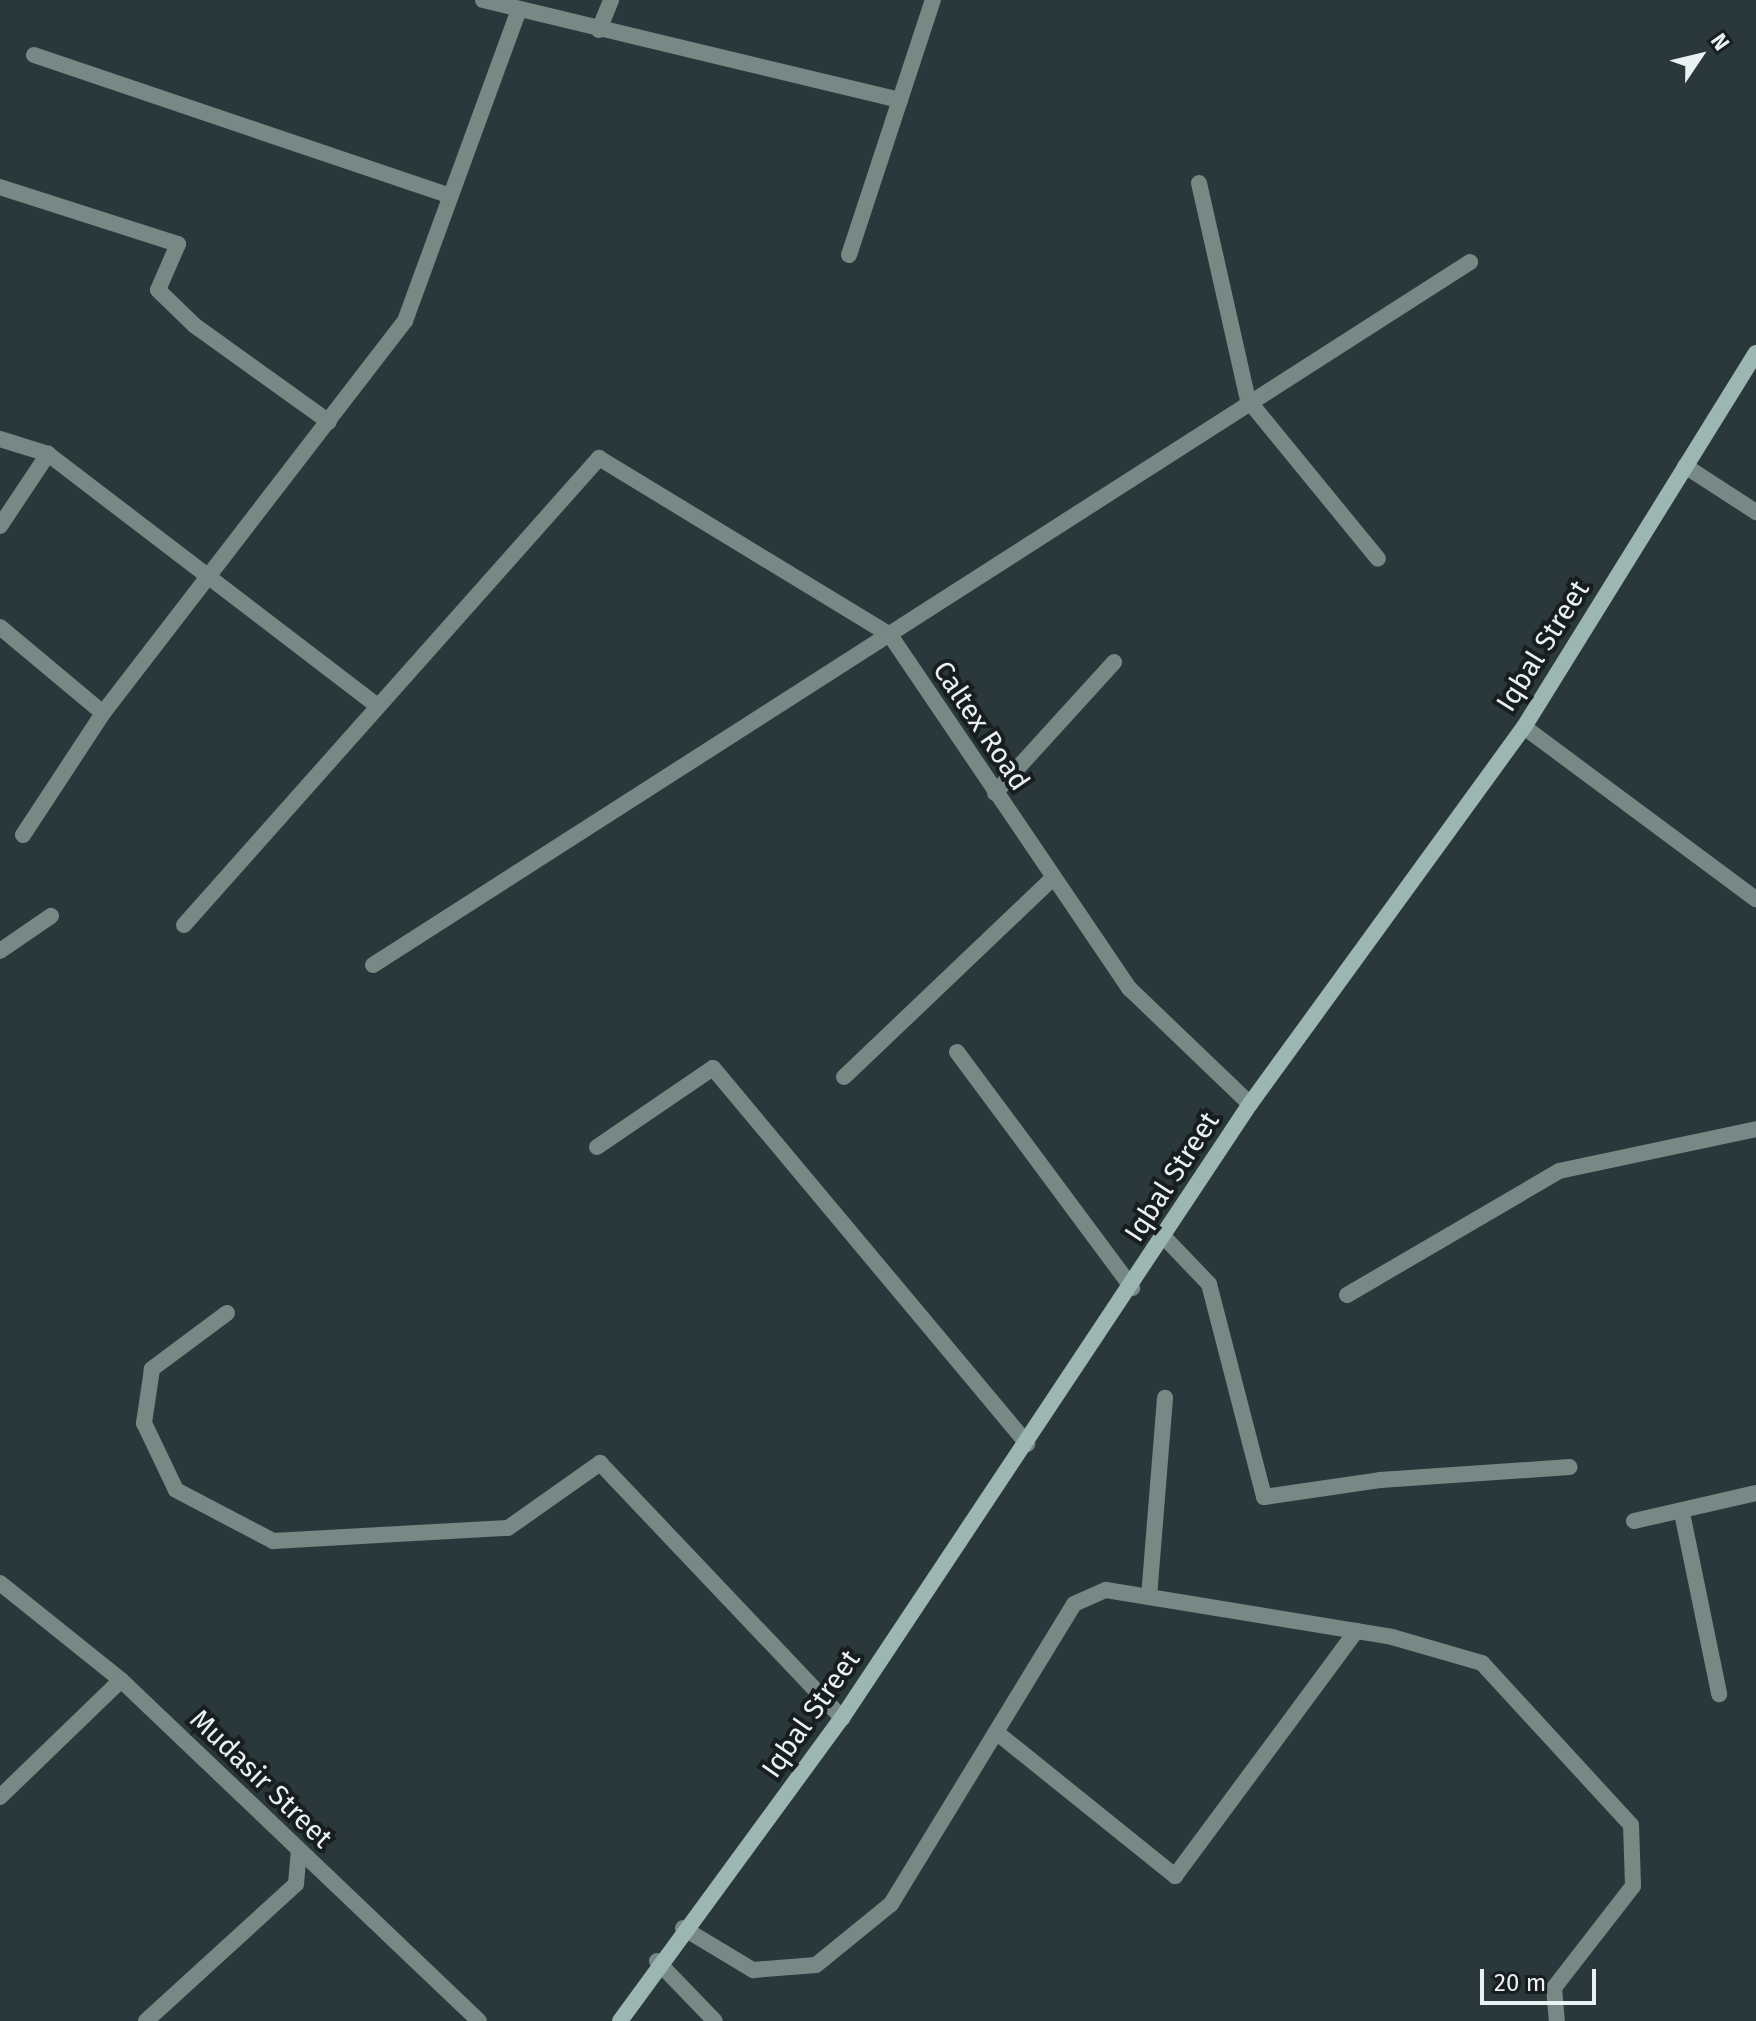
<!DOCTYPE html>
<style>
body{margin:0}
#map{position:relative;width:1756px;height:2021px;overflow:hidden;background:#2a383b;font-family:"Fira Sans",sans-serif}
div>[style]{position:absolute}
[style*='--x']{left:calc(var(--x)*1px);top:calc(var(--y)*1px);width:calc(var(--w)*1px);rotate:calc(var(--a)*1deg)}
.lane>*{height:16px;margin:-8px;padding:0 8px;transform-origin:8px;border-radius:8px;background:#778885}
.street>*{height:16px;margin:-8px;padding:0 8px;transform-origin:8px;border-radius:8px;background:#778885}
.secondary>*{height:16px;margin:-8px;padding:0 8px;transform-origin:8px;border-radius:8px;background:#9cb7b2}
span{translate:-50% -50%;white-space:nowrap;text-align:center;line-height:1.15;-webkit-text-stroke:8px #181e1f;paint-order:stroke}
.street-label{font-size:28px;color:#e9f1f3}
.north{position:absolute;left:1660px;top:16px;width:80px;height:80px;-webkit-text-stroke:6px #181e1f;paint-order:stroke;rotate:55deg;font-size:22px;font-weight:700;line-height:32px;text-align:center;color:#e9f1f3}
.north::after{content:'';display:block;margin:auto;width:28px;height:36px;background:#e9f1f3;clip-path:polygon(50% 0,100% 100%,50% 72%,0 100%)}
.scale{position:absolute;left:1480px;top:1969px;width:116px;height:36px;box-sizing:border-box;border:4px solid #e9f1f3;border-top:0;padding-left:10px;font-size:24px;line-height:28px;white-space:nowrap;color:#e9f1f3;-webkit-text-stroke:6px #181e1f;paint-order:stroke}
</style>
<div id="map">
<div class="lane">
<i style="--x:1149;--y:1597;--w:200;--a:-85.4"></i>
<i style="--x:996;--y:1732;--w:230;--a:38.8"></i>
<i style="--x:1175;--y:1876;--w:305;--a:-53.5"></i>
<i style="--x:683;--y:1928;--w:82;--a:31"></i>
<i style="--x:753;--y:1970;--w:63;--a:-4.5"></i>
<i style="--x:816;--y:1965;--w:97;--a:-39.1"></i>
<i style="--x:891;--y:1904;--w:351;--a:-58.6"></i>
<i style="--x:1074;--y:1604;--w:35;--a:-24"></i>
<i style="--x:1106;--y:1590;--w:290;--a:9.3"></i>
<i style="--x:1392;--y:1637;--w:94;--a:16.1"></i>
<i style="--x:1482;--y:1663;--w:220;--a:47.4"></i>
<i style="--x:1631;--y:1825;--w:61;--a:88.1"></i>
<i style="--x:1633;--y:1886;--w:129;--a:127.8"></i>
<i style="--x:1554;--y:1988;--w:33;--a:85"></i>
</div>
<div class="street">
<i style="--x:483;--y:0;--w:429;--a:13.5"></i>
<i style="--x:599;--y:30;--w:32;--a:-68"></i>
<i style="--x:34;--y:55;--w:436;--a:18.7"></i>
<i style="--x:1199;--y:183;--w:222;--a:77.3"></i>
<i style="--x:1248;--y:400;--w:205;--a:50.7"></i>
<i style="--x:0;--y:187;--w:187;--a:17.8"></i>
<i style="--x:178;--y:244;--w:50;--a:113.5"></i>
<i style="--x:158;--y:290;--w:50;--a:44.2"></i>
<i style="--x:194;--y:325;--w:166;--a:35.7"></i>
<i style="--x:849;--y:255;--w:268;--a:-71.8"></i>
<i style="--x:0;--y:439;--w:50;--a:17.4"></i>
<i style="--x:48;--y:454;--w:413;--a:37.4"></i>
<i style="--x:1685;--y:466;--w:85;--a:32.9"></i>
<i style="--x:0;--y:526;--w:87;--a:-56.3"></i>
<i style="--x:0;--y:627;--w:134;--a:39.9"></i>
<i style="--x:1524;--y:727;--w:289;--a:36.6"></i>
<i style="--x:995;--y:793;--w:177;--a:-47.7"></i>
<i style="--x:23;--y:835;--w:146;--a:-56.7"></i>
<i style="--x:103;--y:713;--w:495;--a:-52.4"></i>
<i style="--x:405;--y:321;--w:331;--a:-69.9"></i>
<i style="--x:184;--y:925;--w:625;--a:-48.37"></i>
<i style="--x:599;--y:458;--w:341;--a:31.3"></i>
<i style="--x:890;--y:635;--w:428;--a:55.9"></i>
<i style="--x:1130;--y:989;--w:166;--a:43.8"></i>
<i style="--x:0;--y:951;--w:62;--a:-34.5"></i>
<i style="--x:373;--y:965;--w:1303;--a:-32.65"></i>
<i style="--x:957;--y:1052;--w:294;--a:53.4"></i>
<i style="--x:844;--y:1077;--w:287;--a:-43.6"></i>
<i style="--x:597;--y:1147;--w:140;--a:-34.3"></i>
<i style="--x:713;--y:1068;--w:490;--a:50.1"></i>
<i style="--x:1164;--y:1237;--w:65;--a:46.2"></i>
<i style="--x:1209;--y:1284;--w:220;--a:75.5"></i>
<i style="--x:1264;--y:1497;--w:117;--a:-8.3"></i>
<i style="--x:1380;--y:1480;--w:190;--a:-3.9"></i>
<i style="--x:1347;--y:1295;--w:246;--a:-30.3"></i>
<i style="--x:1559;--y:1171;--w:201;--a:-12"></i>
<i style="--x:227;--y:1313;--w:94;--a:143.3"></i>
<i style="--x:152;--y:1369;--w:55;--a:98.4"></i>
<i style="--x:144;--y:1423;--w:74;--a:64.5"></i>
<i style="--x:176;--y:1490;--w:110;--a:27.7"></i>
<i style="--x:273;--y:1541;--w:235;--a:-3.2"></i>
<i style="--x:508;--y:1528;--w:113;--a:-35.2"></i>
<i style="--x:600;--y:1463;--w:352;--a:46.5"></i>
<i style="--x:1682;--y:1513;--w:185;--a:78.4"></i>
<i style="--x:1634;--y:1521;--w:125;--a:-12.9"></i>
<i style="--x:0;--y:1583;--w:155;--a:38.7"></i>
<i style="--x:121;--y:1680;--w:494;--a:43.6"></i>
<i style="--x:0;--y:1797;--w:168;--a:-44"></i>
<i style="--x:657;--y:1961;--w:83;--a:46"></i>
<i style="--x:146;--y:2021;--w:203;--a:-42.4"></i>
<i style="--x:296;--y:1884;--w:33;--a:-85"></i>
</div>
<div class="secondary">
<i style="--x:620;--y:2021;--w:376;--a:-53.8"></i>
<i style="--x:842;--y:1718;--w:737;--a:-56.4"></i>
<i style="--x:1250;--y:1104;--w:466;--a:-54"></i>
<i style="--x:1524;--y:727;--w:440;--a:-58.2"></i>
</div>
<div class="street-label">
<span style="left:1543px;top:646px;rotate:-58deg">Iqbal Street</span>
<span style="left:981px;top:726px;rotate:56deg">Caltex Road</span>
<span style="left:1172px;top:1177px;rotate:-57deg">Iqbal Street</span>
<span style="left:811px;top:1714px;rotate:-55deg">Iqbal Street</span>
<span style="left:261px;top:1779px;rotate:44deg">Mudasir Street</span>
</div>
<div class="north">N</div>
<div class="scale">20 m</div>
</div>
